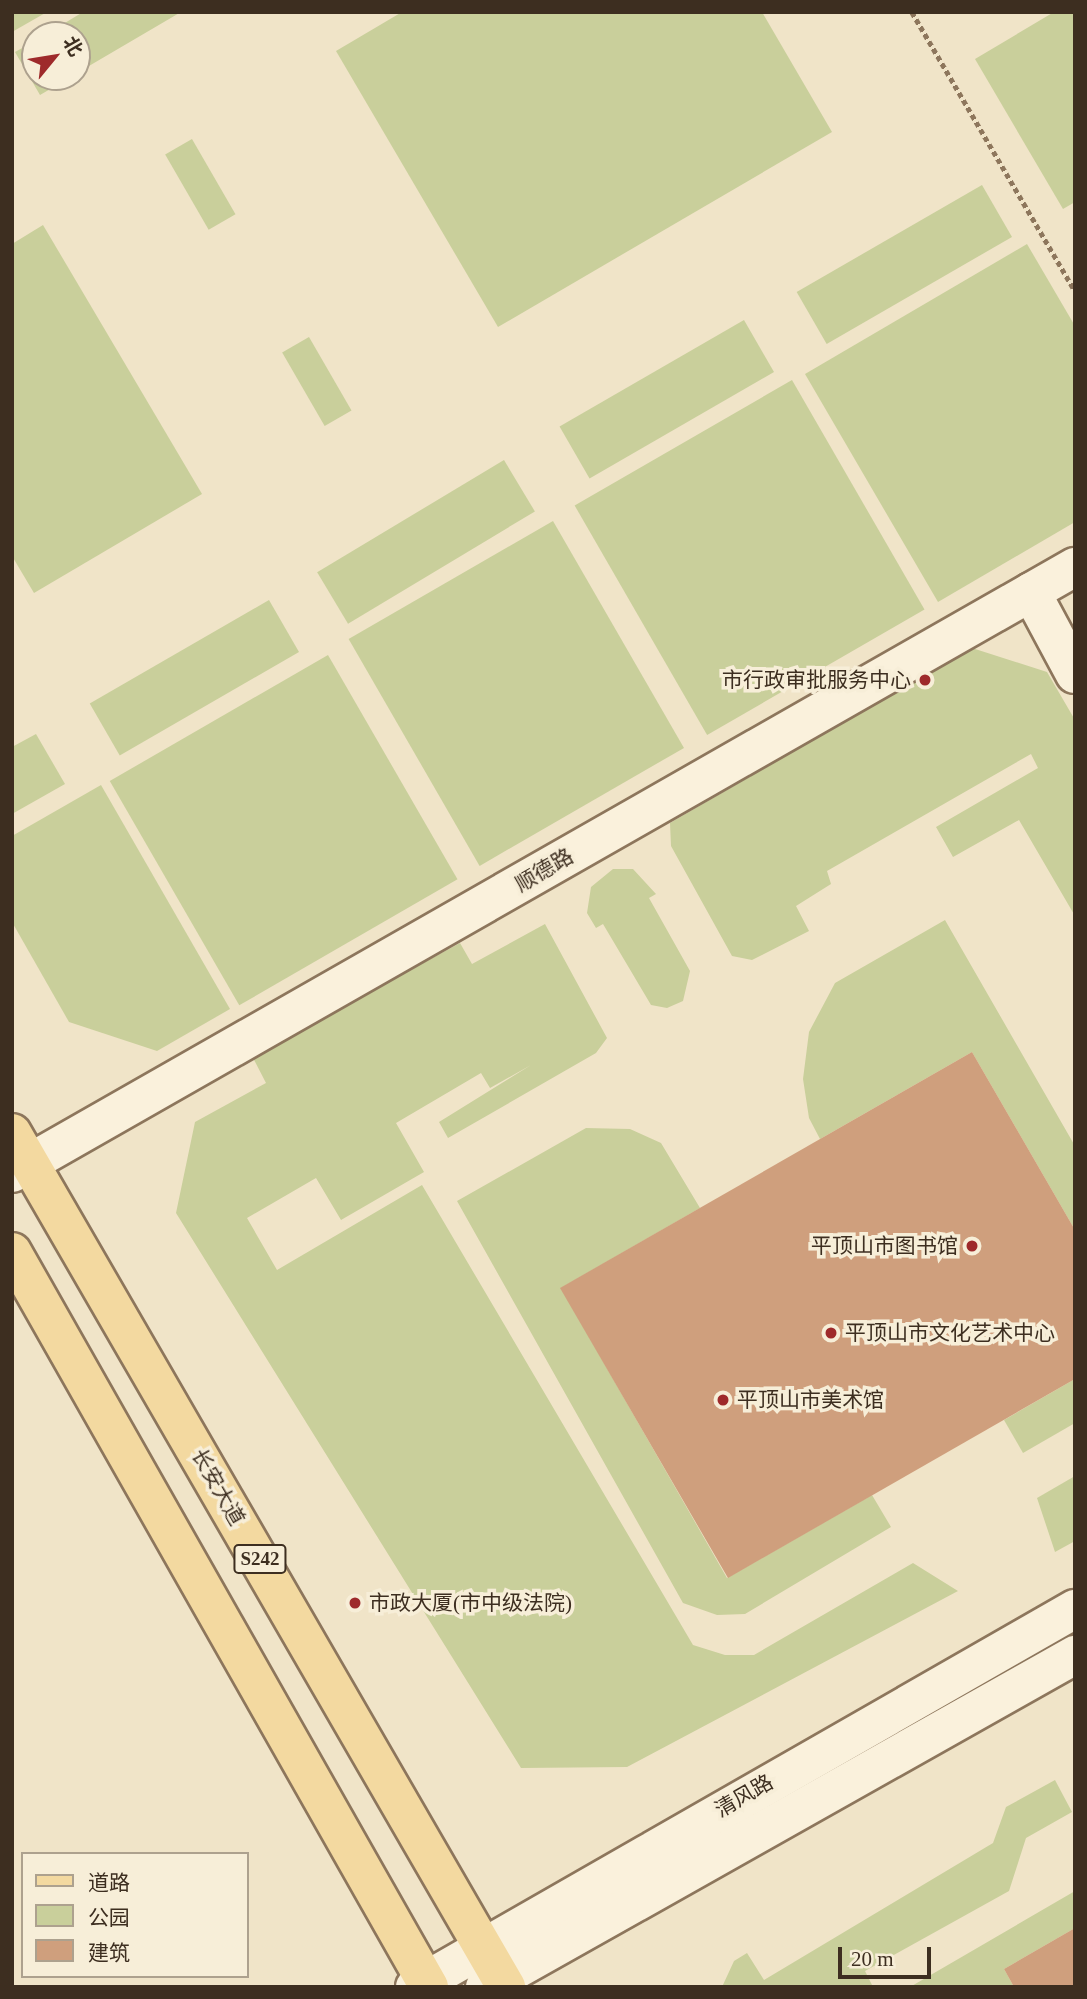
<!DOCTYPE html>
<meta charset="utf-8">
<style>
body{margin:0}
#map{position:relative;width:1087px;height:1999px;overflow:hidden;background:#f0e4c8;font-family:"Times New Roman","Noto Sans SC",serif}
div>[style]{position:absolute}
[style*='--x']{left:calc(var(--x)*1px);top:calc(var(--y)*1px);width:calc(var(--w)*1px);rotate:calc(var(--a)*1deg)}
.green>*{inset:0;background:#c9cf9b;transform-origin:0 0}
.building>*{inset:0;background:#cf9f7d}
.path>*{height:4.5px;margin-top:-2.25px;transform-origin:0;background:repeating-linear-gradient(90deg,#8d765c 0 5px,transparent 0 8.5px)}
.roads{filter:drop-shadow(2px 0 #8d765c) drop-shadow(-2px 0 #8d765c) drop-shadow(0 2px #8d765c) drop-shadow(0 -2px #8d765c)}
.minor>*{height:38px;margin:-19px;padding:0 19px;transform-origin:19px;border-radius:19px;background:#faf1dc}
.major>*{height:38px;margin:-19px;padding:0 19px;transform-origin:19px;border-radius:19px;background:#f3d9a0}
.dots>*{width:19px;height:19px;translate:-50% -50%;box-sizing:border-box;border:4px solid #f7eed8;border-radius:50%}
span{translate:-50% -50%;white-space:nowrap;text-align:center;line-height:1.15;-webkit-text-stroke:7px #f7eed8;paint-order:stroke}
.shield-label span{padding:2px 5px;background:#f7eed8;border:2px solid;border-radius:5px;-webkit-text-stroke-width:0}
.shield-label{font-size:19px;color:#3d2e20;font-weight:700}
.poi-label{font-size:21px;color:#3d2e20}
.right{translate:-100% -50%;text-align:right}
.left{translate:0 -50%;text-align:left}
.street-label{font-size:21px;color:#3d2e20}
.frame{position:absolute;inset:0;border:14px solid #3d2e20;pointer-events:none}
.legend{position:absolute;left:21px;top:1852px;width:228px;height:126px;box-sizing:border-box;background:#f7eed8;border:2px solid #ada18e;margin:0;padding:9px 12px;list-style:none;font-size:21px;color:#3d2e20}
.legend li{display:flex;align-items:center;gap:14px;height:35px}
.legend b{width:35px;border:2px solid #ada18e}
.north{position:absolute;left:21px;top:21px;width:70px;height:70px;box-sizing:border-box;background:#f7eed8;border:2px solid #ada18e;border-radius:50%;rotate:60deg;font-size:19px;font-weight:700;line-height:28px;text-align:center;color:#3d2e20}
.north::after{content:'';display:block;margin:auto;width:24px;height:32px;background:#9e2a2b;clip-path:polygon(50% 0,100% 100%,50% 72%,0 100%)}
.scale{position:absolute;left:838px;top:1947px;width:93px;height:32px;box-sizing:border-box;border:4px solid #3d2e20;border-top:0;padding-left:9px;font-size:21px;line-height:24px;white-space:nowrap;color:#3d2e20;-webkit-text-stroke:5px #f7eed8;paint-order:stroke}
</style>
<div id="map">
<div class="green">
<i style="clip-path:polygon(12px 12px,47px 12px,12px 32px)"></i>
<i style="clip-path:polygon(83px 12px,181px 12px,77px 73px,77px 35px,45px 35px)"></i>
<i style="clip-path:polygon(402px 12px,762px 12px,832px 132px,498px 327px,336px 51px)"></i>
<i style="clip-path:polygon(1054px 12px,1075px 12px,1075px 202px,1063px 209px,975px 59px)"></i>
<i style="clip-path:polygon(35px 41px,35px 77px,71px 77px,40px 95px,15px 52px)"></i>
<i style="left:192px;top:139px;width:87px;height:31px;rotate:60deg"></i>
<i style="left:982px;top:185px;width:60px;height:214px;rotate:60deg"></i>
<i style="clip-path:polygon(43px 225px,202px 494px,34px 593px,12px 556px,12px 244px)"></i>
<i style="clip-path:polygon(1027px 244px,1075px 326px,1075px 522px,938px 602px,805px 374px)"></i>
<i style="left:744px;top:320px;width:60px;height:213px;rotate:60deg"></i>
<i style="left:309px;top:337px;width:85px;height:31px;rotate:60deg"></i>
<i style="left:792px;top:380px;width:265px;height:251px;rotate:60deg"></i>
<i style="left:504px;top:460px;width:60px;height:218px;rotate:59deg"></i>
<i style="left:553px;top:521px;width:262px;height:236px;rotate:60deg"></i>
<i style="left:269px;top:600px;width:60px;height:207px;rotate:60deg"></i>
<i style="clip-path:polygon(972px 648px,1047px 672px,1075px 720px,1075px 916px,1019px 820px,953px 857px,936px 827px,1038px 768px,1031px 754px,827px 871px,831px 884px,796px 906px,809px 931px,752px 960px,732px 956px,671px 846px,670px 823px)"></i>
<i style="left:328px;top:655px;width:259px;height:252px;rotate:60deg"></i>
<i style="clip-path:polygon(36px 734px,65px 784px,12px 814px,12px 747px)"></i>
<i style="clip-path:polygon(101px 785px,230px 1009px,157px 1051px,69px 1022px,12px 922px,12px 836px)"></i>
<i style="clip-path:polygon(613px 869px,633px 869px,656px 894px,649px 898px,690px 971px,683px 1001px,667px 1008px,651px 1005px,603px 924px,596px 928px,587px 913px,591px 887px)"></i>
<i style="clip-path:polygon(945px 920px,1075px 1146px,1075px 1230px,972px 1052px,820px 1139px,809px 1118px,803px 1079px,809px 1032px,835px 983px)"></i>
<i style="clip-path:polygon(545px 924px,607px 1038px,596px 1053px,448px 1138px,439px 1122px,531px 1065px,490px 1088px,481px 1073px,396px 1123px,424px 1172px,341px 1220px,316px 1178px,247px 1218px,277px 1270px,422px 1185px,693px 1645px,725px 1655px,754px 1655px,913px 1563px,958px 1591px,627px 1767px,521px 1768px,176px 1213px,195px 1122px,266px 1083px,252px 1056px,460px 943px,472px 964px)"></i>
<i style="clip-path:polygon(586px 1128px,630px 1129px,661px 1143px,700px 1208px,561px 1288px,727px 1578px,872px 1495px,891px 1527px,745px 1614px,717px 1615px,683px 1603px,457px 1201px)"></i>
<i style="clip-path:polygon(1075px 1379px,1075px 1423px,1023px 1453px,1004px 1420px)"></i>
<i style="clip-path:polygon(1075px 1476px,1075px 1541px,1055px 1552px,1037px 1498px)"></i>
<i style="clip-path:polygon(1055px 1780px,1072px 1812px,1026px 1838px,1009px 1891px,865px 1971px,873px 1987px,722px 1987px,734px 1961px,747px 1953px,764px 1980px,993px 1843px,1006px 1807px)"></i>
<i style="clip-path:polygon(1075px 1891px,1075px 1928px,1004px 1969px,1014px 1987px,910px 1987px)"></i>
</div>
<div class="building">
<i style="clip-path:polygon(972px 1052px,1075px 1230px,1075px 1379px,728px 1578px,560px 1288px)"></i>
<i style="clip-path:polygon(1075px 1928px,1075px 1987px,1014px 1987px,1004px 1969px)"></i>
</div>
<div class="path">
<i style="--x:912;--y:12;--w:323;--a:59.7"></i>
</div>
<div class="roads">
<div class="minor">
<i style="--x:1031;--y:592;--w:93;--a:61.8"></i>
<i style="--x:12;--y:1173;--w:1224;--a:-29.69"></i>
<i style="--x:415;--y:1987;--w:761;--a:-29.8"></i>
<i style="--x:485;--y:1987;--w:677;--a:-29.37"></i>
</div>
<div class="major">
<i style="--x:12;--y:1133;--w:987;--a:59.95"></i>
<i style="--x:12;--y:1252;--w:845;--a:60.43"></i>
</div>
</div>
<div class="dots">
<i style="left:925px;top:680px;background:#9e2a2b"></i>
<i style="left:972px;top:1246px;background:#9e2a2b"></i>
<i style="left:831px;top:1333px;background:#9e2a2b"></i>
<i style="left:723px;top:1400px;background:#9e2a2b"></i>
<i style="left:355px;top:1603px;background:#9e2a2b"></i>
</div>
<div class="shield-label">
<span style="left:260px;top:1559px">S242</span>
</div>
<div class="poi-label">
<span class="right" style="left:911px;top:680px">市行政审批服务中心</span>
<span class="right" style="left:958px;top:1246px">平顶山市图书馆</span>
<span class="left" style="left:845px;top:1333px">平顶山市文化艺术中心</span>
<span class="left" style="left:737px;top:1400px">平顶山市美术馆</span>
<span class="left" style="left:369px;top:1603px">市政大厦(市中级法院)</span>
</div>
<div class="street-label">
<span style="left:544px;top:870px;rotate:-30deg">顺德路</span>
<span style="left:218px;top:1487px;rotate:60deg">长安大道</span>
<span style="left:744px;top:1796px;rotate:-30deg">清风路</span>
</div>
<div class="frame"></div>
<ul class="legend">
<li><b style="height:9px;background:#f3d9a0"></b>道路</li>
<li><b style="height:19px;background:#c9cf9b"></b>公园</li>
<li><b style="height:19px;background:#cf9f7d"></b>建筑</li>
</ul>
<div class="north">北</div>
<div class="scale">20 m</div>
</div>
